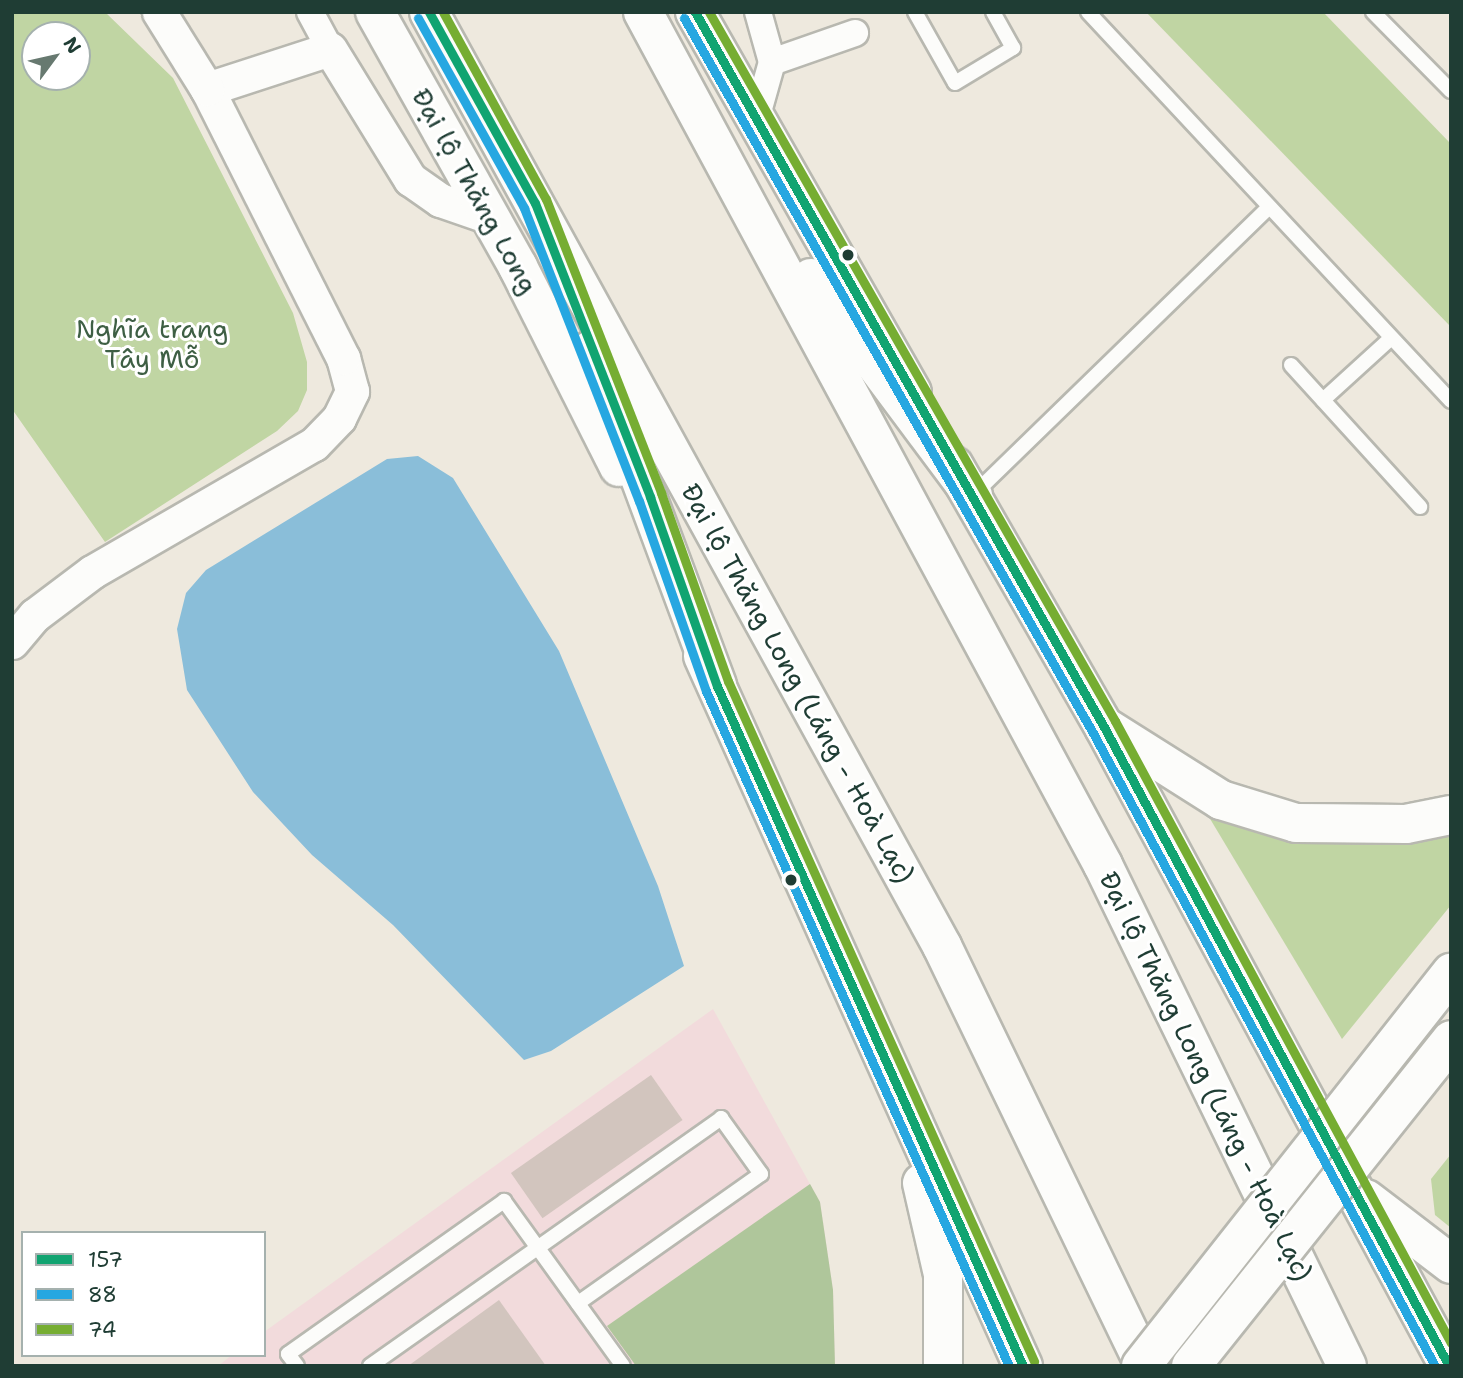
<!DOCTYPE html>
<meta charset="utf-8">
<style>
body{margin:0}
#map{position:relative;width:1463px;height:1378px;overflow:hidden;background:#eee9de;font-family:"Shantell Sans",sans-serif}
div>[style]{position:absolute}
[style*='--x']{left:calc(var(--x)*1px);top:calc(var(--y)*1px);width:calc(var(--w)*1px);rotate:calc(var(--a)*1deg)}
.built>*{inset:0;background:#f2dbdc}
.green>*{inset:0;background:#c0d5a3}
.forest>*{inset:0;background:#afc69b}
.water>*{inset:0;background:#8abed9}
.building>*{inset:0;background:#d2c5be;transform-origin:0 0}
.roads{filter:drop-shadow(2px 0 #b8b8b0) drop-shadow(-2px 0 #b8b8b0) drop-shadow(0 2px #b8b8b0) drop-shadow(0 -2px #b8b8b0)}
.service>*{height:14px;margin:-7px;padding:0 7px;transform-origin:7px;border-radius:7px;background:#fcfcfa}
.minor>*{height:26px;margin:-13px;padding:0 13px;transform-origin:13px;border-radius:13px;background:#fcfcfa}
.tertiary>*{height:33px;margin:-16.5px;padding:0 16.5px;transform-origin:16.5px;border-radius:16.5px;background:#fcfcfa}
.primary>*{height:38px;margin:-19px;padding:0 19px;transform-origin:19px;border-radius:19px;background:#fcfcfa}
.motorway>*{height:38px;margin:-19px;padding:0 19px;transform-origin:19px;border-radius:19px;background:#fcfcfa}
.bridges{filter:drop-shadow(2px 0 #b8b8b0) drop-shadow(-2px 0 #b8b8b0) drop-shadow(0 2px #b8b8b0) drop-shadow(0 -2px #b8b8b0)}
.primary-bridge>*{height:38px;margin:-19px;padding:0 19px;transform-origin:19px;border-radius:19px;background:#fcfcfa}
.bus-1>*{height:9px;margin:-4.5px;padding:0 4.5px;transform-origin:4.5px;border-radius:4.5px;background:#11a471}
.bus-2>*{height:9px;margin:-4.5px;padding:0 4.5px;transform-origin:4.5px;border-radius:4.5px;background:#26a7e1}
.bus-3>*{height:9px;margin:-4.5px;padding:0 4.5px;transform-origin:4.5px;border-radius:4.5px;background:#76ad32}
.dots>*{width:19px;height:19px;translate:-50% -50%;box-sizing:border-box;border:4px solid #fff;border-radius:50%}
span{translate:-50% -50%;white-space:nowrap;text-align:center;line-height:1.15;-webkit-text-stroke:6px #fff;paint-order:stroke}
.street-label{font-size:26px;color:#1f3d34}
.park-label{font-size:26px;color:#3e5f44}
.frame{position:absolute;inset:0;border:14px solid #1f3d34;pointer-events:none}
.legend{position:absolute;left:21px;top:1231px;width:245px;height:126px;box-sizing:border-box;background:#fff;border:2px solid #a5b1ae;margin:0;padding:9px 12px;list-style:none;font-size:21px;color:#1f3d34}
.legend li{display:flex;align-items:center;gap:14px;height:35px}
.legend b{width:35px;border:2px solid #a5b1ae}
.north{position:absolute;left:21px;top:21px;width:70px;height:70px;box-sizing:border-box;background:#fff;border:2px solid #a5b1ae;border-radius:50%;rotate:57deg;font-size:19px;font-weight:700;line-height:28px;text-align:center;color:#1f3d34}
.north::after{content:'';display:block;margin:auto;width:24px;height:32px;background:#677970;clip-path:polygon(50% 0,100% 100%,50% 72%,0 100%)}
</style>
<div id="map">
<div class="built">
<i style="clip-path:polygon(713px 1009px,820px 1202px,833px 1290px,835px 1366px,218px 1366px,232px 1355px,264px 1355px,264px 1332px)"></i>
</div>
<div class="green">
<i style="clip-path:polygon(evenodd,12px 12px,105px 12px,173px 78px,293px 313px,307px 362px,307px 390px,298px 411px,277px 431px,105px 542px,12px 409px,12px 12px,35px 35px,77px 35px,77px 77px,35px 77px,35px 35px)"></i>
<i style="clip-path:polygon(1146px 12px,1323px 12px,1451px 144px,1451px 327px)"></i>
<i style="clip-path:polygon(1200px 802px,1451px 832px,1451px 905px,1342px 1039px)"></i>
<i style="clip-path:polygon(1451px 1154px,1451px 1228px,1435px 1215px,1431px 1179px)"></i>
</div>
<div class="forest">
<i style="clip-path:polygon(810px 1184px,820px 1202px,833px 1290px,835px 1366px,636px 1366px,607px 1326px)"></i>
</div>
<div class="water">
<i style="clip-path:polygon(418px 456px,453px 478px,559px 651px,658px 886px,684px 966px,551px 1051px,524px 1060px,393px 925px,312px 855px,253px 792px,187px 690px,177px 629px,186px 593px,206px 570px,387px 459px)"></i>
</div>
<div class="building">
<i style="left:651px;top:1075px;width:55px;height:171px;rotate:55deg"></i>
<i style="clip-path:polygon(499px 1300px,546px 1366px,408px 1366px)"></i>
</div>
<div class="roads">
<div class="service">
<i style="--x:915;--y:12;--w:81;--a:60.6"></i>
<i style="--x:955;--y:83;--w:68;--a:-31.1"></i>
<i style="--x:1013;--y:48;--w:41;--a:-119.1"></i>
<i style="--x:1088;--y:12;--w:532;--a:46.98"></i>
<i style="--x:1373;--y:12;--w:111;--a:45.4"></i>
<i style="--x:1291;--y:365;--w:192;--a:47.7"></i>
<i style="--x:1323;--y:400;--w:91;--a:-42.3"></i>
<i style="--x:974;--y:494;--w:409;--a:-44.2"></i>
<i style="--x:297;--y:1366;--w:15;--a:-127"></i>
<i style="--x:288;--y:1354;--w:265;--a:-35.3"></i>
<i style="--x:504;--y:1201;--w:203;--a:54.2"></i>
<i style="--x:370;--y:1366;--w:430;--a:-35.2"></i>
<i style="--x:721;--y:1118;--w:69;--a:54.5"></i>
<i style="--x:761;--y:1174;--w:224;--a:144.8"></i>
</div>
<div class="minor">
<i style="--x:310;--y:12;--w:42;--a:61.6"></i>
<i style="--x:772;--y:62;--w:88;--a:-19.3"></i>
<i style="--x:756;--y:119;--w:59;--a:-74.3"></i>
<i style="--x:772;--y:62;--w:52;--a:-105.6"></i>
</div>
<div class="tertiary">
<i style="--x:207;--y:89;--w:129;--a:-18"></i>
<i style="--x:330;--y:49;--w:153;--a:58.4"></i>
<i style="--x:410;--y:179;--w:37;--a:35"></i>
<i style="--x:440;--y:200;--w:52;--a:19.1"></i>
<i style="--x:12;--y:642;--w:35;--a:-50"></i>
<i style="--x:35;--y:615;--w:71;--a:-37"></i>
<i style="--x:92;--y:572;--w:256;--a:-30"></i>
<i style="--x:314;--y:444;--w:36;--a:-46"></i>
<i style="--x:339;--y:418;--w:30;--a:-64"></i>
<i style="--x:352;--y:391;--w:34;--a:-105"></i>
<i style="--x:343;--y:358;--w:301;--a:-116.8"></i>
<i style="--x:207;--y:89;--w:91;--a:-121.9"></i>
</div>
<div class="primary">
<i style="--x:375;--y:12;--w:292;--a:60.7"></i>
<i style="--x:518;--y:267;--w:224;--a:63.2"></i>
<i style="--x:695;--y:12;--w:438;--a:60.3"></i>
<i style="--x:954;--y:466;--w:301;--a:60.1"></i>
<i style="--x:1104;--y:727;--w:726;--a:61.64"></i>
<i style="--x:703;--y:656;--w:779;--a:65.74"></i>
<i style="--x:1107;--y:728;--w:135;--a:32.3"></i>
<i style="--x:1221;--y:800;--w:78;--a:17"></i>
<i style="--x:1296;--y:823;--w:110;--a:0.5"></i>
<i style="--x:1406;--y:824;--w:46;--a:-11.3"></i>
<i style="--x:922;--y:1183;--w:94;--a:77.1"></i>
<i style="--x:943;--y:1275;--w:91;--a:90"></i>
<i style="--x:1366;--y:1199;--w:107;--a:37.4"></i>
</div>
<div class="motorway">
<i style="--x:429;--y:12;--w:1066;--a:61.22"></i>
<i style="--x:942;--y:946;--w:466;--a:64.2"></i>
<i style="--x:643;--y:12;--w:969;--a:61.66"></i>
<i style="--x:1103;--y:865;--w:557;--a:64.03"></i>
<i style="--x:811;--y:278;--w:271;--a:53.3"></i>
<i style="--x:592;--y:349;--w:359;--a:69.6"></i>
</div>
</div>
<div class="bridges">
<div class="primary-bridge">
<i style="--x:1141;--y:1366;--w:501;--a:-51.73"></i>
<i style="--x:1191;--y:1366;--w:417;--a:-51.4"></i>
</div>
</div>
<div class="bus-1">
<i style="--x:429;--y:12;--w:218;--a:61"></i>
<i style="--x:535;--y:203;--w:316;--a:68.6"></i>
<i style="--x:650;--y:497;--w:201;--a:70.5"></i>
<i style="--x:717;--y:686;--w:746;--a:65.77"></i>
<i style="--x:695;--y:12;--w:824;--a:60.23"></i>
<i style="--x:1104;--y:727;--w:726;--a:61.64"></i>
</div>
<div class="bus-2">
<i style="--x:418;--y:18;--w:218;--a:60.8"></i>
<i style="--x:524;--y:208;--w:315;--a:68.6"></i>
<i style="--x:639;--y:501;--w:201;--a:70.6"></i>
<i style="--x:706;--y:691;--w:740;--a:65.83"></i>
<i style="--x:684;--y:18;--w:824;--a:60.23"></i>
<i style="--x:1093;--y:733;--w:719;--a:61.62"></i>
</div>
<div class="bus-3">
<i style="--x:443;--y:12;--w:213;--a:61.2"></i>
<i style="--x:546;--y:199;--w:316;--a:68.6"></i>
<i style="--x:661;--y:493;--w:200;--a:70.4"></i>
<i style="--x:728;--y:681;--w:746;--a:65.77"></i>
<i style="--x:709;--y:12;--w:817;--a:60.2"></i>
<i style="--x:1115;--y:721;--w:707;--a:61.62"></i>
</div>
<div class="dots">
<i style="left:848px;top:255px;background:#1f3d34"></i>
<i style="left:791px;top:880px;background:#1f3d34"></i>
</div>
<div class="street-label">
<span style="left:475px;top:191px;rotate:61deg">Đại lộ Thăng Long</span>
<span style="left:798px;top:683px;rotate:61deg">Đại lộ Thăng Long (Láng - Hoà Lạc)</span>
<span style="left:1206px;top:1076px;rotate:64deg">Đại lộ Thăng Long (Láng - Hoà Lạc)</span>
</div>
<div class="park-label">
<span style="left:152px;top:344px">Nghĩa trang<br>Tây Mỗ</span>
</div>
<div class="frame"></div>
<ul class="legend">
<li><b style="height:9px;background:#11a471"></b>157</li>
<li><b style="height:9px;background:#26a7e1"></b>88</li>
<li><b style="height:9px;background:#76ad32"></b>74</li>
</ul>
<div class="north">N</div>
</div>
